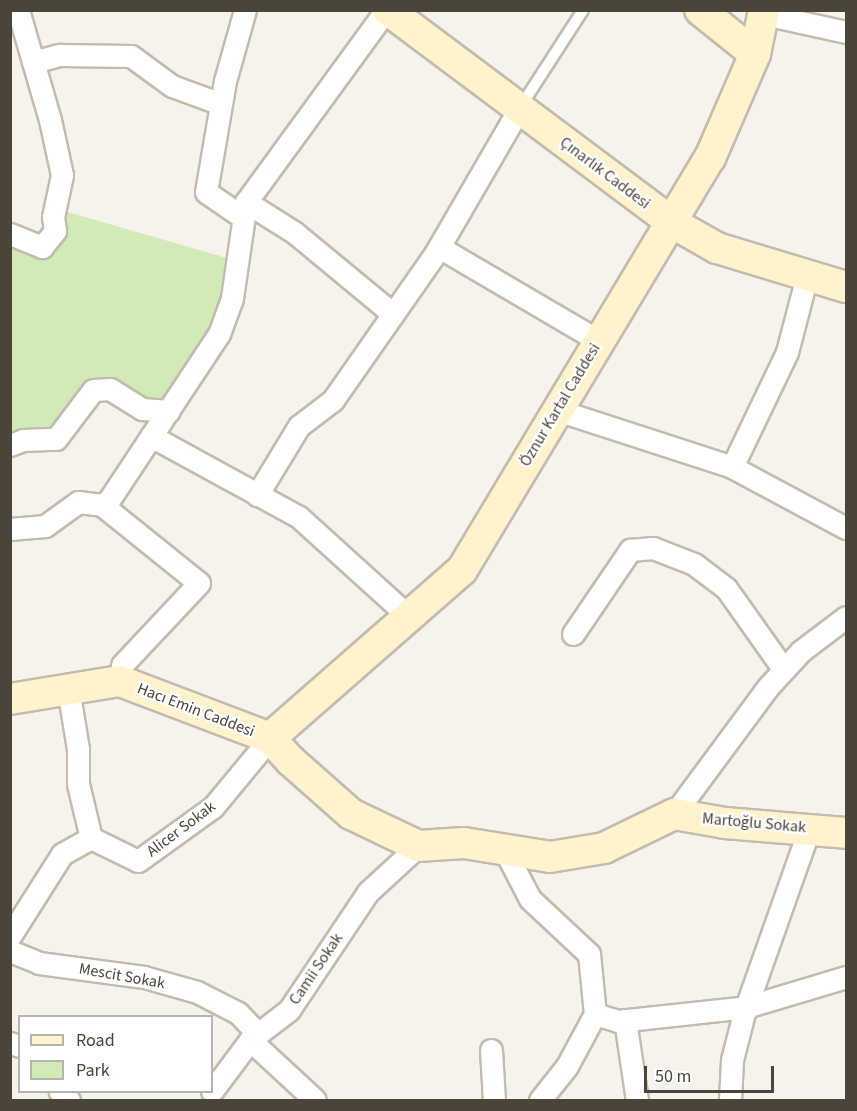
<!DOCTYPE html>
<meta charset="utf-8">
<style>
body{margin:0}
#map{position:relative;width:857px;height:1111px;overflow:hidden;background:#f6f3ec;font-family:"Source Sans 3",sans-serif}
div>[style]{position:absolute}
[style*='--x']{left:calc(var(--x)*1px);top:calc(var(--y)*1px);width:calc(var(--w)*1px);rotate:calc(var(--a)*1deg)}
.green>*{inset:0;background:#d2eab5}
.roads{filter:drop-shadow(2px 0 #c2bbae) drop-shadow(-2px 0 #c2bbae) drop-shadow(0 2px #c2bbae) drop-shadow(0 -2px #c2bbae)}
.lane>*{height:10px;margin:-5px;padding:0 5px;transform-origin:5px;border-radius:5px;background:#fff}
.street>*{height:21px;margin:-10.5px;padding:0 10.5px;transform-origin:10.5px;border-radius:10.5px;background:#fff}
.secondary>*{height:30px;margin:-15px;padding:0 15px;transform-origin:15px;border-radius:15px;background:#fff3cd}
span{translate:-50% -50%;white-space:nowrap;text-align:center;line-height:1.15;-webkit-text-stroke:4.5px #fff;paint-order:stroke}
.street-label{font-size:16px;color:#4b4439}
.frame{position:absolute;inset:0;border:12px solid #4b4439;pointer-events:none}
.legend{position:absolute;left:18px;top:1015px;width:195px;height:78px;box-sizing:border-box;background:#fff;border:2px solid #b7b4b0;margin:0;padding:8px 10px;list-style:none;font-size:18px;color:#4b4439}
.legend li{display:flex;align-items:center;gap:12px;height:30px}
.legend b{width:30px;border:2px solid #b7b4b0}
.scale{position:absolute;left:644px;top:1066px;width:130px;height:27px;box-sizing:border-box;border:3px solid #4b4439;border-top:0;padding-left:8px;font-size:18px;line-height:21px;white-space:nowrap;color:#4b4439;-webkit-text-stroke:4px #fff;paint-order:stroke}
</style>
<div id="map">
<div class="green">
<i style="clip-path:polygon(64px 211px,234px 260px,213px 332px,170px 395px,154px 403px,142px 403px,93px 379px,53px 434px,21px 436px,11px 431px,10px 239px,38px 255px)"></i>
</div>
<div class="roads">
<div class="lane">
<i style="--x:521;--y:106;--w:114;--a:-57.1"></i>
</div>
<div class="street">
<i style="--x:764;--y:14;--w:84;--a:12.4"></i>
<i style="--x:33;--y:62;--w:28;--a:-15"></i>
<i style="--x:60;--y:55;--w:71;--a:0.8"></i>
<i style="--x:131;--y:56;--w:51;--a:36.2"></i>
<i style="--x:172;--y:86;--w:52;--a:20.2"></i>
<i style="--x:246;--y:202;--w:58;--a:32.3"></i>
<i style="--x:295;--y:233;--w:127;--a:39.6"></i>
<i style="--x:241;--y:216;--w:42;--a:-145.6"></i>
<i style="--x:206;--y:192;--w:113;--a:-80.3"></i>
<i style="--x:225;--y:81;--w:74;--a:-74.3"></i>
<i style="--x:10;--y:234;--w:35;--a:22"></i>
<i style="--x:42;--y:247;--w:21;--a:-51"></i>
<i style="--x:55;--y:231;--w:14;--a:-98"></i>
<i style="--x:53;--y:217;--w:43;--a:-77.9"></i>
<i style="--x:62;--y:175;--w:56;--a:-102.3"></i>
<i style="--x:50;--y:120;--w:115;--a:-106.2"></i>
<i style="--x:439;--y:247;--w:186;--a:30.4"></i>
<i style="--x:557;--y:410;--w:184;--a:18"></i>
<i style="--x:732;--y:467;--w:129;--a:28.2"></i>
<i style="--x:151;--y:436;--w:169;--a:28.7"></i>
<i style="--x:299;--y:517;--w:147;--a:42.2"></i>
<i style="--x:10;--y:445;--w:14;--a:-21"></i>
<i style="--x:23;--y:440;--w:33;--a:-2"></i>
<i style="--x:56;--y:439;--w:61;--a:-52.9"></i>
<i style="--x:93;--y:390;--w:17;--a:-3"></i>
<i style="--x:110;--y:389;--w:38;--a:32"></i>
<i style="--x:142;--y:409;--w:27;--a:4"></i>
<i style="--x:732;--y:467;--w:127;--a:-64.4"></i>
<i style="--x:787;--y:352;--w:79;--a:-75.3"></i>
<i style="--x:257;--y:495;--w:81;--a:-58.7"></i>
<i style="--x:299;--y:426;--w:43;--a:-37.4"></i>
<i style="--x:333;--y:400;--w:178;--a:-55.1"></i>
<i style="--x:435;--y:254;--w:168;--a:-59.9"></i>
<i style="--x:102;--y:505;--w:124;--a:38.8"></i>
<i style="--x:199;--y:583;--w:112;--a:133.2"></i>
<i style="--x:122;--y:665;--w:16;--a:97"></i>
<i style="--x:10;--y:529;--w:35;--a:-5"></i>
<i style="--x:45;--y:526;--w:41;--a:-36"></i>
<i style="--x:78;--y:502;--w:24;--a:7"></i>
<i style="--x:102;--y:505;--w:9;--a:-36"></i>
<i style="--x:109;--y:500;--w:199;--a:-56.5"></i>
<i style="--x:219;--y:334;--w:38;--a:-70"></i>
<i style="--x:232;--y:298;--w:97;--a:-81.7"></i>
<i style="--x:246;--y:202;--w:238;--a:-53.9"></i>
<i style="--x:573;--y:634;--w:102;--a:-55.8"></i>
<i style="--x:630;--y:550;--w:23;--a:-5"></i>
<i style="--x:653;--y:548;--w:44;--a:21.3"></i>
<i style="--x:694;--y:564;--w:40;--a:37"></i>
<i style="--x:726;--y:588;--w:100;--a:54.7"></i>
<i style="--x:68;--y:688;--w:62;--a:80.7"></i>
<i style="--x:78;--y:749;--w:35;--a:90"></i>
<i style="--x:78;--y:784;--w:56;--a:76.5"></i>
<i style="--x:674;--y:814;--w:158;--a:-53.5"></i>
<i style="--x:768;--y:687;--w:49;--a:-47.5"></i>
<i style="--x:801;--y:651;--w:56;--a:-37.1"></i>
<i style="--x:504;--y:849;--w:56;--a:62.5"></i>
<i style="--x:530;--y:899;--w:81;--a:43"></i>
<i style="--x:589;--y:954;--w:60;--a:84.3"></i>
<i style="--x:595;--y:1014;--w:24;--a:17"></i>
<i style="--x:618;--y:1021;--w:129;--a:-6.2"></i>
<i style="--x:746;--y:1007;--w:104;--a:-16.7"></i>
<i style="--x:10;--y:936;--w:97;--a:-57.6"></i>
<i style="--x:62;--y:854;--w:33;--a:-29"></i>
<i style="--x:91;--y:838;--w:52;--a:26.1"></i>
<i style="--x:138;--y:861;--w:92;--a:-35.8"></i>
<i style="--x:213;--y:807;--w:89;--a:-50.4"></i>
<i style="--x:10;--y:951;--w:31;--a:22"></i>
<i style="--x:39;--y:963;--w:106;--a:7.6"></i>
<i style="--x:144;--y:977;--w:55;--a:15.8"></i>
<i style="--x:197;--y:992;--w:46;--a:27.1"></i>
<i style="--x:238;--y:1013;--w:29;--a:46"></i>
<i style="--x:625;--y:1020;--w:81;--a:81.5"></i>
<i style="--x:250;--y:1040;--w:88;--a:42.7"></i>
<i style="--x:10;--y:1043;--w:10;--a:17"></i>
<i style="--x:491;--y:1050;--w:50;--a:86.6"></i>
<i style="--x:212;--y:1091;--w:64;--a:-53.3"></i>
<i style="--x:250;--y:1040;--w:49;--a:-37.6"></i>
<i style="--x:289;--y:1010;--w:142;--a:-56.2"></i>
<i style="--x:368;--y:892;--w:68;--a:-42.6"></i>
<i style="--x:60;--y:1092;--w:12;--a:42"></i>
<i style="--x:540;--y:1100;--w:43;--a:-51.5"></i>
<i style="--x:567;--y:1066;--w:59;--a:-61.7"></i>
<i style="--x:730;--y:1100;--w:40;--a:-87.1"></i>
<i style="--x:732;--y:1060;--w:49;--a:-75.7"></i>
<i style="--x:744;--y:1013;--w:197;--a:-70.5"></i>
</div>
<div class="secondary">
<i style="--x:388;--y:10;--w:354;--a:36.8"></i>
<i style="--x:671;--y:222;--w:53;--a:29.5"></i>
<i style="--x:717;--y:248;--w:135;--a:16.8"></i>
<i style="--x:700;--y:10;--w:70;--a:38.7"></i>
<i style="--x:10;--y:699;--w:111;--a:-9.3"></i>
<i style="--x:120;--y:681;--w:160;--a:20.8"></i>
<i style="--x:270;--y:738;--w:31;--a:48"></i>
<i style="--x:291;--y:761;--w:80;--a:41.5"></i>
<i style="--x:351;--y:814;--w:74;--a:25.5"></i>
<i style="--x:418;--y:846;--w:46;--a:-3.7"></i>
<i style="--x:464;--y:843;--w:87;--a:9.2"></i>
<i style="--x:550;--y:857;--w:55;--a:-9.5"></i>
<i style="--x:604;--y:848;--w:78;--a:-25.9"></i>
<i style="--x:674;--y:814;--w:52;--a:10"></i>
<i style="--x:725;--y:823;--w:121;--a:4.7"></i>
<i style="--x:270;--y:738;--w:255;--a:-41.2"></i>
<i style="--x:462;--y:570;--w:481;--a:-59"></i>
<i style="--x:710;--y:158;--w:113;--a:-66.6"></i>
<i style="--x:755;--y:54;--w:45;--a:-78.4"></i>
</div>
</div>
<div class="street-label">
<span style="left:605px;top:173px;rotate:37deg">Çınarlık Caddesi</span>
<span style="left:560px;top:405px;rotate:-59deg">Öznur Kartal Caddesi</span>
<span style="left:196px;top:710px;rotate:21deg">Hacı Emin Caddesi</span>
<span style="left:754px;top:823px;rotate:5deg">Martoğlu Sokak</span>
<span style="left:181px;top:829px;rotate:-37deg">Alicer Sokak</span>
<span style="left:316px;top:969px;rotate:-56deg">Camii Sokak</span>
<span style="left:122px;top:976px;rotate:10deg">Mescit Sokak</span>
</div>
<div class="frame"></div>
<ul class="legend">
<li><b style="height:8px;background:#fff3cd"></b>Road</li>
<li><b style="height:16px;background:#d2eab5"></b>Park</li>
</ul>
<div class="scale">50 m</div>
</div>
